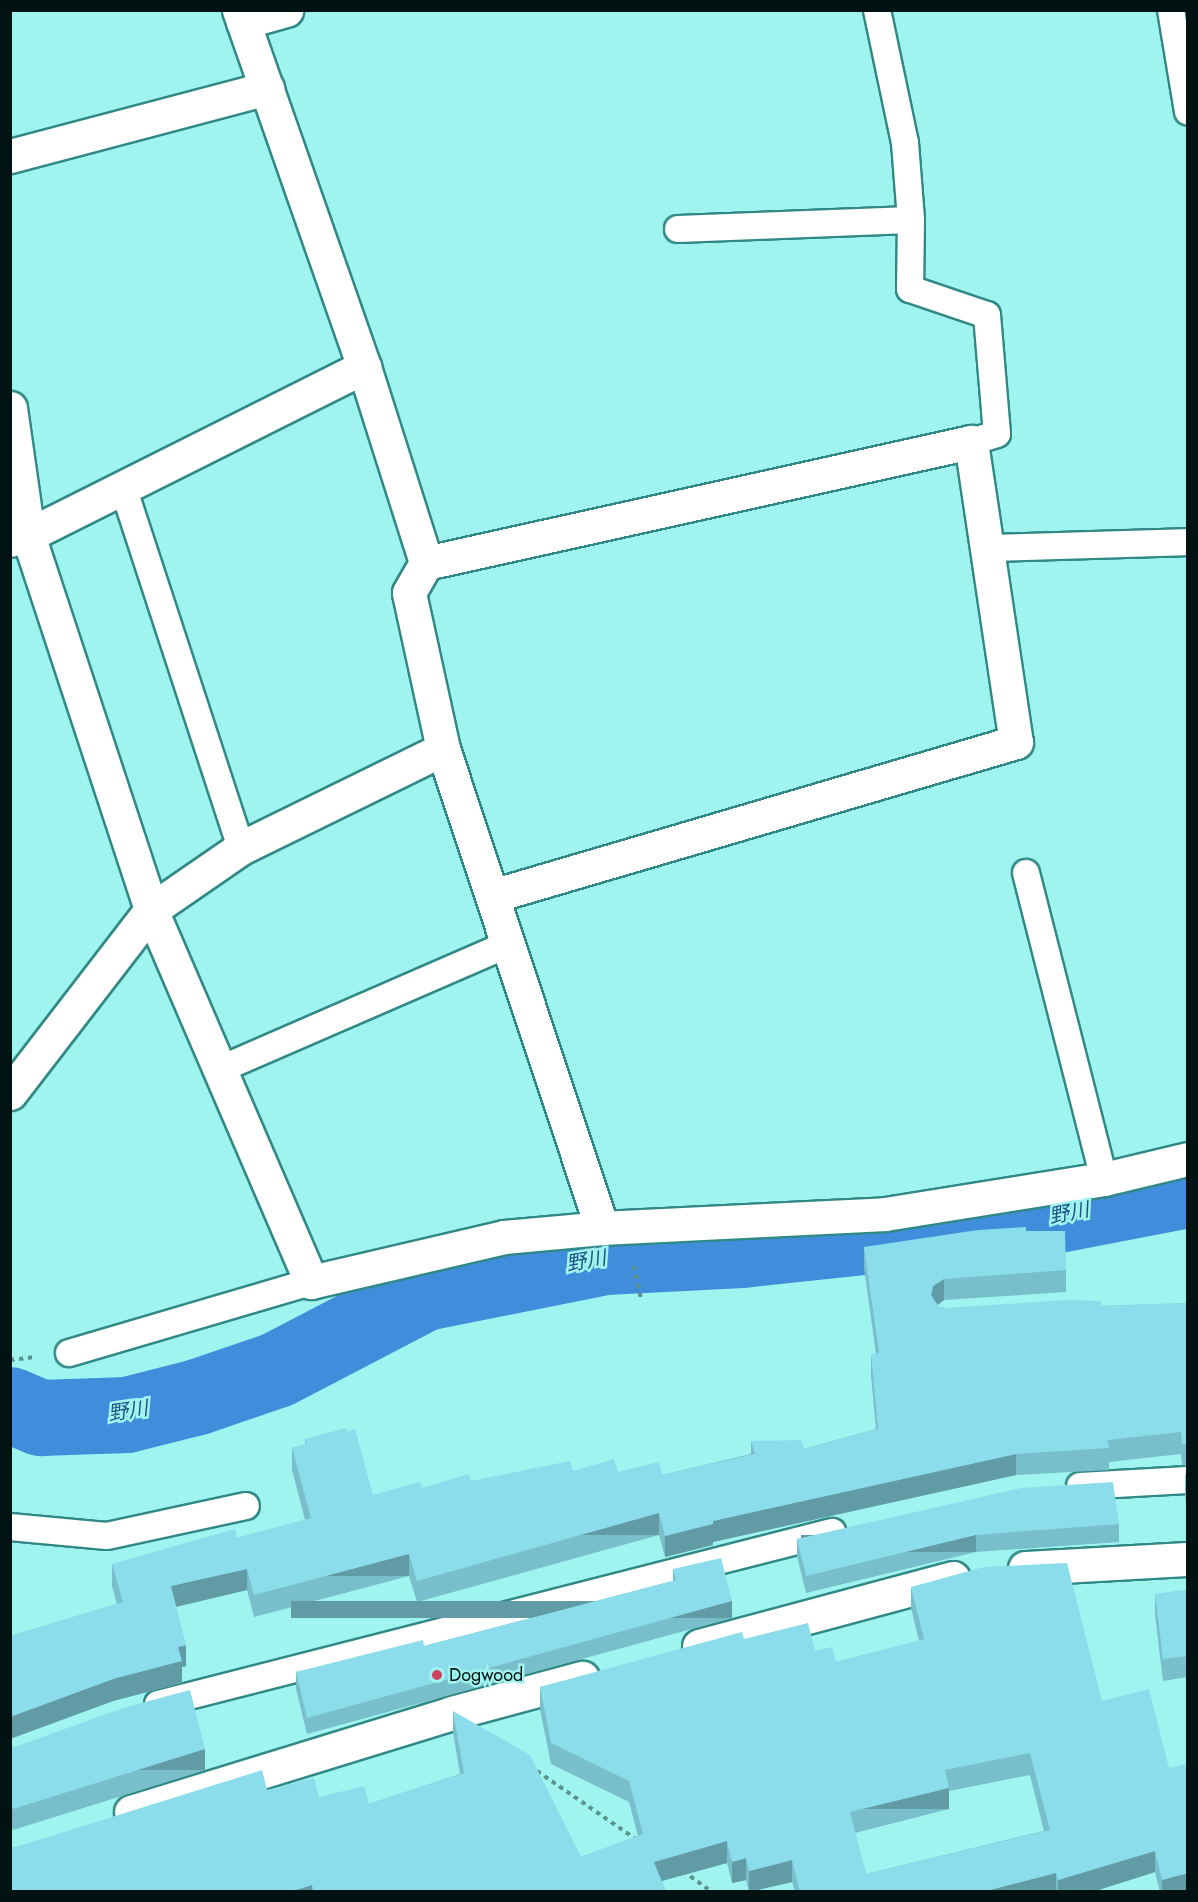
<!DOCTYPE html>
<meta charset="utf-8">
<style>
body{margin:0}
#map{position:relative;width:1198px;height:1902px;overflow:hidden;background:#a0f4ef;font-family:Jost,"Noto Sans JP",sans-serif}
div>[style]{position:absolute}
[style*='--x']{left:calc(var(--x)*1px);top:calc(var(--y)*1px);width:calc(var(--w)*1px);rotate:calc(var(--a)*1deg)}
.river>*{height:76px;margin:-38px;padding:0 38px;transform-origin:38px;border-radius:38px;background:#408edb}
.path>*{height:4px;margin-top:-2px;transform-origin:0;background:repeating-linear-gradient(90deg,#5b938f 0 4.5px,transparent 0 9px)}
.roads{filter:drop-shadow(2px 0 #318985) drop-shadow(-2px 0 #318985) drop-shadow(0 2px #318985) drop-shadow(0 -2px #318985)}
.lane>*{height:26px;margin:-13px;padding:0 13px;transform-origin:13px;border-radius:13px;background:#fff}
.street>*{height:33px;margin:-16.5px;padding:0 16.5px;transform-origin:16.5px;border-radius:16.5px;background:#fff}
.wall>*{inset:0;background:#78becb}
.shaded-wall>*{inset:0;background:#619ba5;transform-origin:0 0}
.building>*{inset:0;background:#8bddec}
.dots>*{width:16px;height:16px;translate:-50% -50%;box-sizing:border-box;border:3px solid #a0f4ef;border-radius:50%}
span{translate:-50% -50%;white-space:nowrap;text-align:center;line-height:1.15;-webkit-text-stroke:5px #a0f4ef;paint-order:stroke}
.poi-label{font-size:18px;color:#001312}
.left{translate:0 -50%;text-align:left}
.water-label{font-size:20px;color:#1e5286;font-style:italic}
.frame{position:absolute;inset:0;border:12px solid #001312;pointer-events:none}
</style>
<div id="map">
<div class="river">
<i style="--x:10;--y:1405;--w:34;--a:23"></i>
<i style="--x:41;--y:1418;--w:86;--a:-2"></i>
<i style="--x:127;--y:1415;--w:73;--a:-14.2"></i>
<i style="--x:198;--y:1397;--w:83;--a:-18.9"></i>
<i style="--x:277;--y:1370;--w:167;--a:-27.5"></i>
<i style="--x:425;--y:1293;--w:184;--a:-11.3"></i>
<i style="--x:605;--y:1257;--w:137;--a:-2.9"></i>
<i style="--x:742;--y:1250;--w:303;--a:-6.1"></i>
<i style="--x:1043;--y:1218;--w:148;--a:-10.9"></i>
</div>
<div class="path">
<i style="--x:634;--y:1266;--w:35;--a:78"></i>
<i style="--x:10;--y:1360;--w:25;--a:-7"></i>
<i style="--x:537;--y:1771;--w:121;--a:34.6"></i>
<i style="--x:683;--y:1871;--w:36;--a:36"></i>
</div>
<div class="roads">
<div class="lane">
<i style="--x:877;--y:10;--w:136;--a:78.1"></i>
<i style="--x:905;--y:143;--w:77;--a:85.5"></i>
<i style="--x:911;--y:220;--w:69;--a:90.8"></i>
<i style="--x:910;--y:289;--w:81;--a:18.7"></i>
<i style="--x:987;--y:315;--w:119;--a:85.2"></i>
<i style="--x:997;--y:434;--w:27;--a:163"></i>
<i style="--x:1171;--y:10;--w:103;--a:80.5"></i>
<i style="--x:678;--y:229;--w:233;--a:-2.2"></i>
<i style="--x:123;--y:487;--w:380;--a:71.9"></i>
<i style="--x:988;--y:548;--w:200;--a:-1.7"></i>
<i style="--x:1026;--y:873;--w:316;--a:75.7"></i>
<i style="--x:221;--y:1069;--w:313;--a:-23.5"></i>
<i style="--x:69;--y:1353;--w:252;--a:-16.4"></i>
<i style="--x:1080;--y:1486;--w:108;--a:-3.2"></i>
<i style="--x:10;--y:1527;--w:97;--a:5.3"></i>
<i style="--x:107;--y:1536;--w:142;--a:-12.2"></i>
<i style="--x:158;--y:1704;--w:696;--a:-14.32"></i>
</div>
<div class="street">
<i style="--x:239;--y:10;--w:378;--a:70.7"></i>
<i style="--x:364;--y:367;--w:206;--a:72.4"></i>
<i style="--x:426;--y:563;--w:34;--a:120"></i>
<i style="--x:409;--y:593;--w:160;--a:77.7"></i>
<i style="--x:443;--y:749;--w:505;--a:71.64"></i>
<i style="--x:243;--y:22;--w:45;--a:-15.6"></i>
<i style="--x:10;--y:156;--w:266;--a:-14.8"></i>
<i style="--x:10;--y:408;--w:128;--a:81.9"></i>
<i style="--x:28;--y:535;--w:395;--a:71.8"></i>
<i style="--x:151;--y:910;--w:405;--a:66.7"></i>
<i style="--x:311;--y:1282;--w:198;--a:-13.1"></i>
<i style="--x:504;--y:1237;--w:98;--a:-5.2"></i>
<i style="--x:602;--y:1228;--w:283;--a:-2.8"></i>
<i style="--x:885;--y:1214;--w:222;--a:-9.1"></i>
<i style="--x:1104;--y:1179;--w:86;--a:-13.4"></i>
<i style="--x:10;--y:540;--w:19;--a:-16"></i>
<i style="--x:28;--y:535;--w:376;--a:-26.6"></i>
<i style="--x:426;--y:563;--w:558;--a:-12.52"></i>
<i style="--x:971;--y:442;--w:303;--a:81.5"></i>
<i style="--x:1016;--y:742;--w:546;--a:163.62"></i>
<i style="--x:10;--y:1093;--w:231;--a:-52.4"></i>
<i style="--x:151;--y:910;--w:109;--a:-34.6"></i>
<i style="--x:241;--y:848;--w:225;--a:-26.1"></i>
<i style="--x:1025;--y:1568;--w:163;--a:-3.2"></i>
<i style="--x:699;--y:1646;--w:263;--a:-15"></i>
<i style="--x:131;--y:1812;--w:336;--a:-17.1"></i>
<i style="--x:452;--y:1713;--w:135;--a:-15.1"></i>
</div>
</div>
<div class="wall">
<i style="clip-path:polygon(1026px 1231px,1066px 1270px,1066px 1292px,944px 1300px,938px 1305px,939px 1307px,946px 1308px,1101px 1306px,1188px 1303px,1188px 1466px,1182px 1465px,1181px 1454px,1109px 1462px,1109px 1470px,1016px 1475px,713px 1542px,713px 1545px,665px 1557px,659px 1535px,417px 1602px,409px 1576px,254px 1617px,247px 1590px,176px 1607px,186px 1666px,182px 1667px,182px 1683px,113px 1701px,10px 1739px,10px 1636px,117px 1604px,112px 1586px,112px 1564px,237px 1538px,305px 1520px,292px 1470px,292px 1448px,305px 1445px,305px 1439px,373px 1495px,471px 1481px,573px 1471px,618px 1472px,662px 1475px,751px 1454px,751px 1441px,804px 1449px,876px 1429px,871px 1376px,871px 1354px,876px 1354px,864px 1268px,864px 1247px)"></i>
<i style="clip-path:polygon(1188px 1473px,1188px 1525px,1185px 1495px,1185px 1474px)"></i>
<i style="clip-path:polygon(1119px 1524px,1119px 1542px,976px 1552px,806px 1593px,797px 1556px,797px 1539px)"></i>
<i style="clip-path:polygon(673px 1569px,732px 1618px,307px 1734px,296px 1689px,296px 1672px,424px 1646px,673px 1581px)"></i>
<i style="clip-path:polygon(evenodd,911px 1587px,1102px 1701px,1188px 1892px,1160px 1892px,1155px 1872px,1092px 1892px,795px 1892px,792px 1882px,749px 1892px,746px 1880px,732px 1883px,727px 1863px,662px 1881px,666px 1892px,10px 1892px,16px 1847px,267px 1790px,369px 1804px,460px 1774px,453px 1732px,453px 1711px,581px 1857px,638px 1836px,629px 1802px,551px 1764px,540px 1709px,540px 1687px,744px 1639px,815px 1651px,836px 1662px,919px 1641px,911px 1608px,911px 1587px,1030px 1775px,1044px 1831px,866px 1874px,855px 1833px,949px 1809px,949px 1791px,1030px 1775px)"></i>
<i style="clip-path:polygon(1188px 1590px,1188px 1677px,1163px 1681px,1155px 1615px,1155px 1594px)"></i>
<i style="clip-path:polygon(10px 1747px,205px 1770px,13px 1830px,10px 1824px)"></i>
</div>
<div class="shaded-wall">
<i style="clip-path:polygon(944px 1279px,944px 1300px,933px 1308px,931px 1295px,933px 1286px)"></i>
<i style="clip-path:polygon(1016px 1454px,1016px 1475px,713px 1542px,713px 1545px,665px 1557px,665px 1536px,713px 1521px)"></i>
<i style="left:659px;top:1513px;width:22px;height:251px;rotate:90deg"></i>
<i style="left:976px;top:1535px;width:17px;height:175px;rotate:90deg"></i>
<i style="left:409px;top:1554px;width:22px;height:160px;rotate:90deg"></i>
<i style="clip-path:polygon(247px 1569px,247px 1590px,171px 1608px,171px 1586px)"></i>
<i style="left:732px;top:1601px;width:17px;height:441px;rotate:90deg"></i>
<i style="clip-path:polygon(186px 1645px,186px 1666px,182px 1667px,182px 1683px,113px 1701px,10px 1739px,10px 1717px,113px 1679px,178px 1647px)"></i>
<i style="left:205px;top:1749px;width:21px;height:201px;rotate:90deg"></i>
<i style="left:949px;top:1788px;width:21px;height:102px;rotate:90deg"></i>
<i style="clip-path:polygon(727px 1841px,727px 1863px,654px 1883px,654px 1862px)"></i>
<i style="clip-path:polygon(1155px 1851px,1155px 1872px,1092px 1892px,1058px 1892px,1058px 1880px)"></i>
<i style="clip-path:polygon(746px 1858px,746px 1880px,732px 1883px,732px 1862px)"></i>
<i style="clip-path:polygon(792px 1860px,792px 1882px,749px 1892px,749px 1871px)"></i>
<i style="clip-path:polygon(1056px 1873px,1056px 1892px,982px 1892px)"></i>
<i style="clip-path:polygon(1188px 1873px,1188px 1892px,1162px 1892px,1162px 1880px)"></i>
<i style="clip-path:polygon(312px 1885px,312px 1892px,290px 1892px)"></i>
</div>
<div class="building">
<i style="clip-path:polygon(1026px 1227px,1026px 1231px,1065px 1231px,1066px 1270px,944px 1279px,933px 1286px,931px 1295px,939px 1307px,946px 1308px,1067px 1300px,1101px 1301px,1101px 1306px,1188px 1303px,1188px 1444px,1182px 1444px,1181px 1432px,1108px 1440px,1109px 1448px,1016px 1454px,713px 1521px,713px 1524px,665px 1536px,659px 1513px,417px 1581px,409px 1554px,254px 1595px,247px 1569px,171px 1586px,186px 1645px,178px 1647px,182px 1661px,113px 1679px,10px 1717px,10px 1636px,123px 1602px,112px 1564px,235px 1529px,237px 1538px,311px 1518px,292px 1448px,306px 1444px,305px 1439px,346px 1428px,347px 1432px,355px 1429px,373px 1495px,420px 1482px,422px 1488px,469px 1474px,471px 1481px,570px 1461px,573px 1471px,614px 1459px,618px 1472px,659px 1462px,662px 1475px,755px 1454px,751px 1441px,801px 1440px,804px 1449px,878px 1429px,871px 1354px,879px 1353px,864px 1247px,978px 1230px)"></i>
<i style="clip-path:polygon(1188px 1473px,1188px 1504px,1185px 1474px)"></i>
<i style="clip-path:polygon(1113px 1482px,1119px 1524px,976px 1535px,806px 1576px,797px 1539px,1021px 1488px)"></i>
<i style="clip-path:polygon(721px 1558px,732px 1601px,307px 1718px,296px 1672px,423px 1640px,424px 1646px,676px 1580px,673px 1569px)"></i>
<i style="clip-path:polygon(evenodd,1067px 1563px,1102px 1701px,1149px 1689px,1169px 1768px,1188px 1764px,1188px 1873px,1162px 1880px,1155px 1851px,1058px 1880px,1056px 1873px,982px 1892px,800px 1892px,792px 1860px,749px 1871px,746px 1858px,732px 1862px,727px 1841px,654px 1862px,666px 1892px,314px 1892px,312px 1885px,290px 1892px,10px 1892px,10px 1847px,16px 1847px,262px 1770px,267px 1790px,314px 1778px,319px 1797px,364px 1786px,369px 1804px,464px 1773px,453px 1711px,530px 1755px,581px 1857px,643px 1834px,629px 1781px,551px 1743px,540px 1687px,742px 1632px,744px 1639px,808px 1623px,815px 1651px,832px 1647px,836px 1662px,924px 1639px,911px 1587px,984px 1567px,1067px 1563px,1030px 1753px,1050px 1830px,866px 1874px,850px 1812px,949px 1788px,945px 1770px,1030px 1753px)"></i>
<i style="clip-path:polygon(1188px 1590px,1188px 1656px,1163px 1659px,1155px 1594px)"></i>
<i style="clip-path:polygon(190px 1690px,205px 1749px,13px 1809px,10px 1802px,10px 1747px,15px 1747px,123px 1708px)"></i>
</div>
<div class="dots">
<i style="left:437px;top:1675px;background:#d04162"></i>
</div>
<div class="poi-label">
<span class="left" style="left:449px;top:1675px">Dogwood</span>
</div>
<div class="water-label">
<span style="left:1069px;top:1213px;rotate:-11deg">野川</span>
<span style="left:586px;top:1261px;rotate:-10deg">野川</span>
<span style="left:128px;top:1411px;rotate:-9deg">野川</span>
</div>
<div class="frame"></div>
</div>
